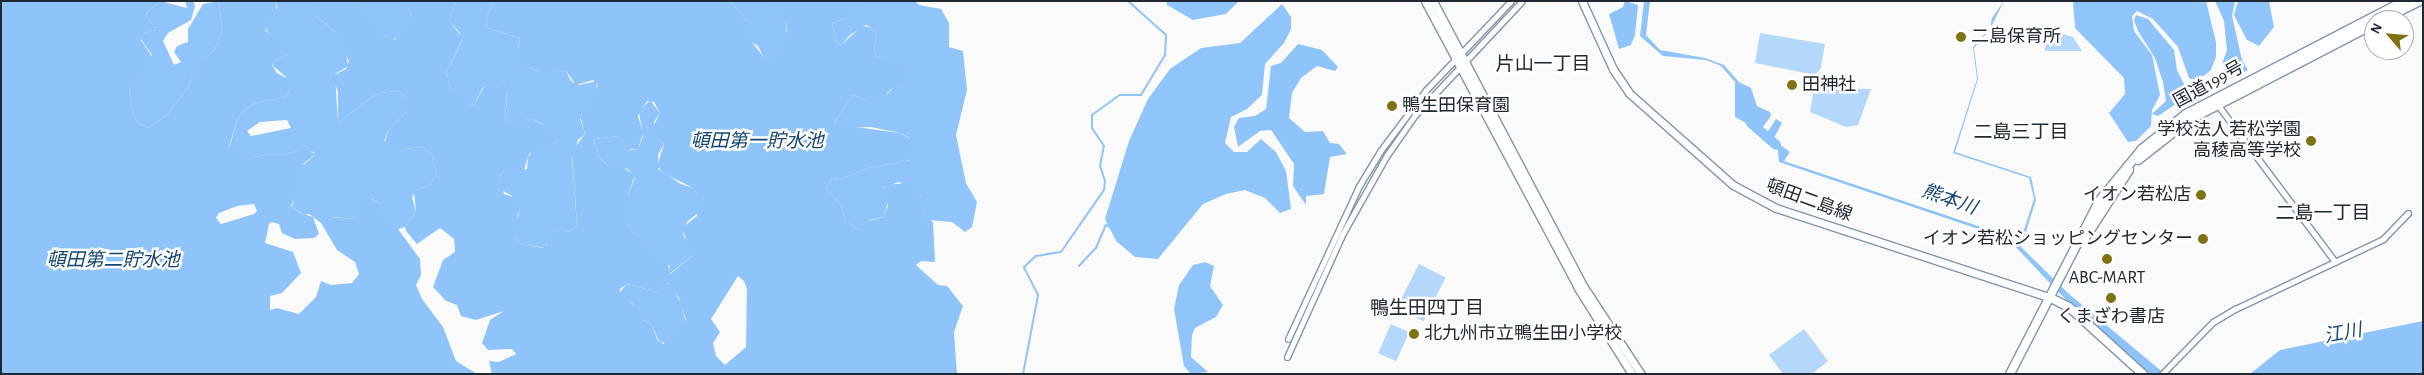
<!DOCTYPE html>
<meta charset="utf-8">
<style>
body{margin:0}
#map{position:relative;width:2424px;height:375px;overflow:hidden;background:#fafafa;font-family:"Alegreya Sans","Noto Sans JP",sans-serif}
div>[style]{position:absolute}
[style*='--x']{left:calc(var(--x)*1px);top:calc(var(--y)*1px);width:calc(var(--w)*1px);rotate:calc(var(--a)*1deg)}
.green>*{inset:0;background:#b4d8fc;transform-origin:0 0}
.forest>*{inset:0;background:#90c5fb}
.water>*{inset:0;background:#8fc4fa}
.stream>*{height:2px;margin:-1px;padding:0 1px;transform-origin:1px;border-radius:1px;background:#8fc4fa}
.river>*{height:10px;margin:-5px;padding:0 5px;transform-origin:5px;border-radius:5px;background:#8fc4fa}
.roads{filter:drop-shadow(1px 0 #8096ad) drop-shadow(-1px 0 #8096ad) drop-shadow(0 1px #8096ad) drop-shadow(0 -1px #8096ad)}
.minor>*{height:5px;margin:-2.5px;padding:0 2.5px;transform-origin:2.5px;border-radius:2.5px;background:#fff}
.major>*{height:7px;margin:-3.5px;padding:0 3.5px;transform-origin:3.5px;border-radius:3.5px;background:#fff}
.highway>*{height:8px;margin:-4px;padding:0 4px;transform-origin:4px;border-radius:4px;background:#fff}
.dots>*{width:14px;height:14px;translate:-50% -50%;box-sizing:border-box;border:2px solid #fff;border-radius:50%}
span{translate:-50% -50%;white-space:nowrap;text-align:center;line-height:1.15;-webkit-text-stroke:5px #fff;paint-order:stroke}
.poi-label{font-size:18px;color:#202932}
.left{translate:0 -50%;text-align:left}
.right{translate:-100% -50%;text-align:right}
.street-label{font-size:18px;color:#202932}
.neighbourhood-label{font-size:19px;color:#202932}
.water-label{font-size:19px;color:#144570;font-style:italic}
.frame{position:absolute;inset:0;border:2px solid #202932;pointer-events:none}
.north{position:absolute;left:2364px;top:10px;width:50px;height:50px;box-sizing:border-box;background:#fff;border:1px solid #a6a9ad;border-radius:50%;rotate:297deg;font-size:14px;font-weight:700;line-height:20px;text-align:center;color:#202932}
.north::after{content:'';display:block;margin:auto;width:18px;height:22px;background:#807111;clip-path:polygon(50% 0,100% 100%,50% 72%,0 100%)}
</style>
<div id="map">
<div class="green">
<i style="clip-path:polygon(2044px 28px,2073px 37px,2082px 51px,2045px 51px)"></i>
<i style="clip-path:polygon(1760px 33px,1825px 44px,1821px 68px,1815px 75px,1755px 63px)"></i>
<i style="clip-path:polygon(1819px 73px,1858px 89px,1871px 89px,1858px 125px,1846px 127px,1810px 112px,1816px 77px)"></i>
<i style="left:1419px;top:264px;width:30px;height:49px;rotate:27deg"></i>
<i style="left:1391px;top:324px;width:20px;height:32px;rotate:24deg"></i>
<i style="clip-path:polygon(1804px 329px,1828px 361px,1812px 374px,1783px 374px,1769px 355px)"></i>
</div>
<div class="forest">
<i style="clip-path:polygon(160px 1px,187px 8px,185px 1px,193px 1px,195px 6px,191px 20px,168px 33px,163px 41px,174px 65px,181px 62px,174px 52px,177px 46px,188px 42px,188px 29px,203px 4px,219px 1px,222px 30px,215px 49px,194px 70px,189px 86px,167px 115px,148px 128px,139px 124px,133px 115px,129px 90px,150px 65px,152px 55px,140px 38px,145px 33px,156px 30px,146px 14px)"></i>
<i style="clip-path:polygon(evenodd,276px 1px,313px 1px,317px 17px,334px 31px,346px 50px,348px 66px,335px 74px,338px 123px,377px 93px,398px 91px,407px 98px,407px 111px,389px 130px,384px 141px,407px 149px,423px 147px,433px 156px,436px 175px,430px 185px,417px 190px,412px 197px,416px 212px,405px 227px,396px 230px,379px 203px,372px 199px,355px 219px,333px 217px,321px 223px,309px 214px,304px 215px,292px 207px,296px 191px,302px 182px,302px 166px,315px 155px,314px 152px,301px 150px,283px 155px,271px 154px,256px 157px,229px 149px,237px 120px,244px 110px,255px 103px,285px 97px,290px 91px,286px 77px,272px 65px,275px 60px,287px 55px,265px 28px,277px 8px,276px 1px,287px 120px,291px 128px,251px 136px,247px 131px,260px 122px,287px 120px)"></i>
<i style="clip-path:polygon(357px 1px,405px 1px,412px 15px,401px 35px,393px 40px,384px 36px)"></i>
<i style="clip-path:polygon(456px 1px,494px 1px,486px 19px,487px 28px,520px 38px,518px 48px,523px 64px,539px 72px,566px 71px,571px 81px,579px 85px,597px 81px,596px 91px,580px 119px,585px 134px,578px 140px,572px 157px,577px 226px,569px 232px,553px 230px,545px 248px,520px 244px,515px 237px,513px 229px,519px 214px,512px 196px,502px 190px,500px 176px,504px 170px,527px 169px,528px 157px,533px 151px,558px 142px,543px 124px,532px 119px,505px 123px,507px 96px,504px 82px,483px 87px,475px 104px,470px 106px,462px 95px,449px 87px,447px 71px,462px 41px,460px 33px,449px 21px)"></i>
<i style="clip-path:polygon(730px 1px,770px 1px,776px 7px,786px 23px,787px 40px,782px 53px,772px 64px,767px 64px,758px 46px,751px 42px,746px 34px,747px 21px)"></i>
<i style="clip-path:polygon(866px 1px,915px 1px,919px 5px,941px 9px,949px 23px,949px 47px,963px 51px,967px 90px,956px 135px,966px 183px,977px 202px,972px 227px,965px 232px,952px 222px,928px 220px,922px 212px,920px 193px,899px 182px,884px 187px,888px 201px,884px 217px,870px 220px,857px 230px,845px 220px,841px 205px,826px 189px,832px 178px,841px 179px,869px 168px,911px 160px,915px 146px,908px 137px,900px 133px,871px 127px,847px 128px,833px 124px,853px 95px,868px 101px,887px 94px,894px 87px,900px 87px,912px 70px,876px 56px,874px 48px,877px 34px,870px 27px,866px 25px,851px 34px,841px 45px,836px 43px,832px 23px,843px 19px)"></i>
<i style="clip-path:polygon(1167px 1px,1239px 1px,1226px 14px,1193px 20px,1167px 5px)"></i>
<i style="clip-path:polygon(2073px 1px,2206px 1px,2216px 42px,2216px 57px,2211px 70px,2196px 82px,2189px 78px,2178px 47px,2153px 19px,2137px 11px,2132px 16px,2134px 31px,2152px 55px,2160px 95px,2152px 110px,2151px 126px,2136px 141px,2128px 142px,2109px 113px,2125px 94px,2124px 78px,2075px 28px)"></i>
<i style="clip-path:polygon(2238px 1px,2269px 1px,2274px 27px,2259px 46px,2247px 40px,2234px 15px)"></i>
<i style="clip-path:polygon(1282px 4px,1291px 17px,1291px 29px,1284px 43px,1265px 64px,1262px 95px,1247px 109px,1231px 117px,1225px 143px,1234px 152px,1247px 152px,1261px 139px,1276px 152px,1286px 171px,1291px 209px,1280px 213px,1265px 198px,1245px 190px,1226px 194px,1203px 204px,1158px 259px,1135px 257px,1116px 241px,1105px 219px,1129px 141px,1148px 99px,1170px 69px,1201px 48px,1240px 43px)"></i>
<i style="clip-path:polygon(650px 100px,660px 113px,654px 122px,657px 138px,664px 144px,658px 155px,658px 169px,681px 184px,693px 188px,698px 196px,698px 213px,687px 222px,683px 235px,691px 246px,692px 256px,669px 274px,670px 266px,626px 225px,628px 195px,635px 178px,628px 169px,609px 167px,600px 158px,593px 139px,618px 136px,630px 150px,638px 149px,643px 137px,639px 112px)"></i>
<i style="clip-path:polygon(1205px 262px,1214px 266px,1210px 286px,1223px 305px,1216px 317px,1195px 328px,1192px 335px,1191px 357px,1208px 372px,1191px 374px,1184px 366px,1174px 309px,1179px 285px,1193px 265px)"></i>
<i style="clip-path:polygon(627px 284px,658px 292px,666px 284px,670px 284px,681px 303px,686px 323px,666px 342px,660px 343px,651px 324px,643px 320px,632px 303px,619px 293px)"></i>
</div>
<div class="water">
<i style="clip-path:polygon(evenodd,1px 1px,160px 1px,146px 14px,156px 30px,145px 33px,140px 39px,155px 61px,129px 90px,133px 115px,139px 124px,148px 128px,167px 115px,189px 86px,194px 69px,215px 49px,222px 30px,219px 1px,276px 1px,276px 11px,265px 30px,289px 48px,287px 55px,275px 60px,272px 65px,277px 73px,290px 80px,292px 88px,285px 97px,255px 103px,244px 110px,237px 120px,229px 147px,256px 157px,271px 154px,283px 155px,304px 149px,316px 154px,303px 164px,302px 182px,291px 206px,300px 213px,313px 217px,319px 234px,314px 238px,295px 239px,282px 233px,279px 224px,271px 222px,269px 224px,265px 243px,293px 252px,301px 273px,282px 293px,270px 296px,270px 310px,277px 308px,299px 314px,316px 297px,321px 281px,331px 285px,352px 283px,359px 274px,355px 262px,337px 250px,321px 223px,329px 217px,355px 219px,359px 213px,359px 201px,364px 196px,379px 203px,420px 259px,421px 275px,416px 285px,422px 299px,443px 327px,456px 361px,477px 374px,1px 374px,1px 1px,254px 204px,257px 211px,254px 214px,221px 224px,216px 218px,219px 213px,237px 206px,254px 204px)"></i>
<i style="clip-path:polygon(evenodd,313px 1px,357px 1px,379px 23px,384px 36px,395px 40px,412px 15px,405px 1px,456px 1px,449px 21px,463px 38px,447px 71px,449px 87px,466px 97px,470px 106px,475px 104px,485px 85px,496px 79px,503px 81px,507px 91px,505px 122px,532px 119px,546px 126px,558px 142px,529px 154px,523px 173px,504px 170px,500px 176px,504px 194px,513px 197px,519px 206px,515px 237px,520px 244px,543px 248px,547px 245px,545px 237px,553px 230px,569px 232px,577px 226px,572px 151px,585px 134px,580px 116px,598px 85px,593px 80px,576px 85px,566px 71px,542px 73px,520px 63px,517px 55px,520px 38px,487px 28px,486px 19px,494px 1px,730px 1px,747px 21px,748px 37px,769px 64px,782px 53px,787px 30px,786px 23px,770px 1px,866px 1px,848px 17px,832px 23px,836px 43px,841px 45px,862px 26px,870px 27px,877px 34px,874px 48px,876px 56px,911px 67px,912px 72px,903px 86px,891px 89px,881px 100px,868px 101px,853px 95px,833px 124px,900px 133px,912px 140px,917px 150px,911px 160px,869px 168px,841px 179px,832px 178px,826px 189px,841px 205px,845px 220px,857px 230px,865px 222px,884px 217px,888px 205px,883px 190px,886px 185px,907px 183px,920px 193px,924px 215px,933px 222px,935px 262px,921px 261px,916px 265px,938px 285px,947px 286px,963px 306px,954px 332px,957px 374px,492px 374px,489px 361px,499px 362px,516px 354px,512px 349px,488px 350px,482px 343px,490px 320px,504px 311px,476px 320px,461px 316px,457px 305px,446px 301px,433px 287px,443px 260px,455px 252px,454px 239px,440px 228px,417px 244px,406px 231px,405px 227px,416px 212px,414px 191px,430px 185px,436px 175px,433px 156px,423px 147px,396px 150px,384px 144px,389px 130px,407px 111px,407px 98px,398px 91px,377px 93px,338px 123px,338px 92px,332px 76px,346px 69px,349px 61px,334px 31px,315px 15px,313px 1px,647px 101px,654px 102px,660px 113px,653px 127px,654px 136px,664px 144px,657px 166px,663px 173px,693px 188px,698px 196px,697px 216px,682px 228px,692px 256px,670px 274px,668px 263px,626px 225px,631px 210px,628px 195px,635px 175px,622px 167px,609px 167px,600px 158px,593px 139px,618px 136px,627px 149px,638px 149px,643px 134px,638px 116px,647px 101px,313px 1px,738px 276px,744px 281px,747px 289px,746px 347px,725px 365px,716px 356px,713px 343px,720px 332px,711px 319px,738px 276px,313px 1px,668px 283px,679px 298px,686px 320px,663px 344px,658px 341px,651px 324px,643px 320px,637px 309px,619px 290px,627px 284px,658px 292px,668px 283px)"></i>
<i style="clip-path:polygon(1625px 1px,1638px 5px,1635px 35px,1631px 45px,1619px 49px,1609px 14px,1623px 7px)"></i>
<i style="clip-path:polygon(1644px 1px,1650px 1px,1646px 35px,1660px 50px,1705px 58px,1724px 65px,1739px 82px,1751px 88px,1757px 106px,1770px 112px,1771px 116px,1760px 131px,1735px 117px,1735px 82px,1721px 66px,1706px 60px,1663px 56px,1640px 36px)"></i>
<i style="clip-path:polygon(2004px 1px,1990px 29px,1974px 48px,1978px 79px,1955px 152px,2031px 177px,2036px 200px,2021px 247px,2069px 294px,2165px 374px,2150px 374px,2070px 304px,2008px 239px,1779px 162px,1778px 150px,1763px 139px,1776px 119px,1782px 123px,1773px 140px,1790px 152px,1784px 161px,2002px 234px,2019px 245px,2034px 199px,2029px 178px,1953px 153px,1977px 79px,1973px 47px,1990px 28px,1992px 18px)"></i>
<i style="clip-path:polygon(2215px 1px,2235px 1px,2232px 16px,2242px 60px,2248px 70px,2229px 79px,2222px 64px,2227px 50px,2224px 21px)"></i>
<i style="clip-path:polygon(2136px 15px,2148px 19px,2174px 50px,2177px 70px,2187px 90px,2185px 98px,2158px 116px,2152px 114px,2166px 101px,2163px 82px,2155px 58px,2138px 31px,2134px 20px)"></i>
<i style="clip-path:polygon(1298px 44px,1322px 50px,1338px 67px,1335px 71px,1317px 66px,1301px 78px,1292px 93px,1289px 118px,1305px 132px,1323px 131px,1330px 143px,1339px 144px,1347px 154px,1330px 157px,1324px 194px,1306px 196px,1306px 205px,1293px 186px,1294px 164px,1271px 130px,1260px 131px,1238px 147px,1234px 127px,1239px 118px,1255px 116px,1266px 109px,1271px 66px,1281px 63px)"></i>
<i style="clip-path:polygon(2423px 321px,2423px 374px,2250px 374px,2280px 350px)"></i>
</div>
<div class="stream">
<i style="--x:1079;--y:266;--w:25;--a:-47"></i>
<i style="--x:1096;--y:248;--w:25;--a:-67"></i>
<i style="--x:1106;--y:225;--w:15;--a:28"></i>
<i style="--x:1023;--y:374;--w:80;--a:-79.2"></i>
<i style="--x:1038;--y:295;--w:31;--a:-117"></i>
<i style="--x:1024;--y:267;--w:16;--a:-43"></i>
<i style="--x:1036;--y:256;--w:25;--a:-9"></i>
<i style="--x:1061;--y:252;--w:75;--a:-55.3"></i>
<i style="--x:1104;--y:190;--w:9;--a:-84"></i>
<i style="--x:1105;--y:181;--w:16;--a:-108"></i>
<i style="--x:1100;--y:166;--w:20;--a:-79"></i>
<i style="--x:1104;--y:146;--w:22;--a:-124"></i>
<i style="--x:1092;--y:128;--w:13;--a:-90"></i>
<i style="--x:1092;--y:115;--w:34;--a:-36"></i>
<i style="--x:1120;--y:95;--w:21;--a:0"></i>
<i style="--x:1141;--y:95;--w:47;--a:-59"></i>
<i style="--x:1165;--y:55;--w:20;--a:-87"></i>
<i style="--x:1166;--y:35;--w:51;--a:-138.2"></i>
</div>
<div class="river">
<i style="--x:1751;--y:123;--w:33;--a:41"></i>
</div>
<div class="roads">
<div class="minor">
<i style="--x:2217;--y:104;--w:197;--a:53.2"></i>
<i style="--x:1288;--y:339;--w:169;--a:-65.1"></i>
<i style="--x:1359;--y:186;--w:42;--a:-58.6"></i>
<i style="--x:1381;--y:150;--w:75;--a:-53.1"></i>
<i style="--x:1426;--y:90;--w:123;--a:-46.3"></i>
<i style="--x:1287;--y:357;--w:136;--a:-65.7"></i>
<i style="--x:1343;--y:233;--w:90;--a:-60.6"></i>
<i style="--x:1387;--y:155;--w:49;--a:-55"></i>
<i style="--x:1415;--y:115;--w:156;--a:-46.8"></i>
<i style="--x:2162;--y:374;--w:73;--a:-45.6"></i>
<i style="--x:2213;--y:322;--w:26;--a:-31"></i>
<i style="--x:2235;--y:309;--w:164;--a:-25.3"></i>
<i style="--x:2383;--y:239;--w:36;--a:-46"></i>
</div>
<div class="major">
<i style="--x:1425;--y:1;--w:325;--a:61.9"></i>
<i style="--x:1578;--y:288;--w:102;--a:57.9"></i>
<i style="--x:1433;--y:1;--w:320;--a:62.2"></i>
<i style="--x:1582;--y:284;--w:108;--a:56.8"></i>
<i style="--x:1582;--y:1;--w:75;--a:65.5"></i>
<i style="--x:1613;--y:69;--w:29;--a:56"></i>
<i style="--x:1629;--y:93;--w:139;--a:41.5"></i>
<i style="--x:1733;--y:185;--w:49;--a:28.1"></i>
<i style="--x:1776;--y:208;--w:287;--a:18.1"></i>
</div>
<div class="highway">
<i style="--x:2382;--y:20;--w:42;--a:-26.6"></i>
<i style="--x:2138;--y:160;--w:65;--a:-38.1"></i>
<i style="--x:2189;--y:120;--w:208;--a:-27.4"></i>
<i style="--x:2085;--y:238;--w:81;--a:-57.1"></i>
<i style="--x:2049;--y:297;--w:22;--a:27"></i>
<i style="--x:2069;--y:307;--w:100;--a:42.2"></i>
<i style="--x:2010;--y:374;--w:196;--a:-62.7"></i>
<i style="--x:2100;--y:200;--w:66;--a:-50.5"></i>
<i style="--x:2142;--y:149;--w:56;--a:-38.5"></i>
<i style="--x:2186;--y:114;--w:246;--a:-27.4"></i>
</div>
</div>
<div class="dots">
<i style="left:1961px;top:37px;background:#807111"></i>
<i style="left:1792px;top:85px;background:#807111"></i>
<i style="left:1392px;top:106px;background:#807111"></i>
<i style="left:2311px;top:141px;background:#807111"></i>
<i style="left:2201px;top:195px;background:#807111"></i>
<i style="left:2203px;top:239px;background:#807111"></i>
<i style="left:2107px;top:259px;background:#807111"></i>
<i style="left:2111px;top:298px;background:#807111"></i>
<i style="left:1414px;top:334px;background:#807111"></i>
</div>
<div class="poi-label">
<span class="left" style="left:1971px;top:37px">二島保育所</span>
<span class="left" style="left:1802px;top:85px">田神社</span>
<span class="left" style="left:1402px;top:106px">鴨生田保育園</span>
<span class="right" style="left:2301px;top:141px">学校法人若松学園<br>高稜高等学校</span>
<span class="right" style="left:2191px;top:195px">イオン若松店</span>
<span class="right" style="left:2193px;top:239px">イオン若松ショッピングセンター</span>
<span style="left:2107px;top:278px">ABC-MART</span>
<span style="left:2111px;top:317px">くまざわ書店</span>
<span class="left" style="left:1424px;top:334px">北九州市立鴨生田小学校</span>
</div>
<div class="street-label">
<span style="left:2209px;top:85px;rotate:-29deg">国道199号</span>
<span style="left:1809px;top:201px;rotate:20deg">頓田二島線</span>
</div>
<div class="neighbourhood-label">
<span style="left:1543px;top:65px">片山一丁目</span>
<span style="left:2021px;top:133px">二島三丁目</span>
<span style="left:2323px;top:214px">二島一丁目</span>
<span style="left:1427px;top:309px">鴨生田四丁目</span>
</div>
<div class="water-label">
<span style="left:757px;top:142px">頓田第一貯水池</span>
<span style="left:1949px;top:200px;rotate:19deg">熊本川</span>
<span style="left:113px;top:261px">頓田第二貯水池</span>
<span style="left:2343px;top:334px;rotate:-11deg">江川</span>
</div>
<div class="frame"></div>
<div class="north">N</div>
</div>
